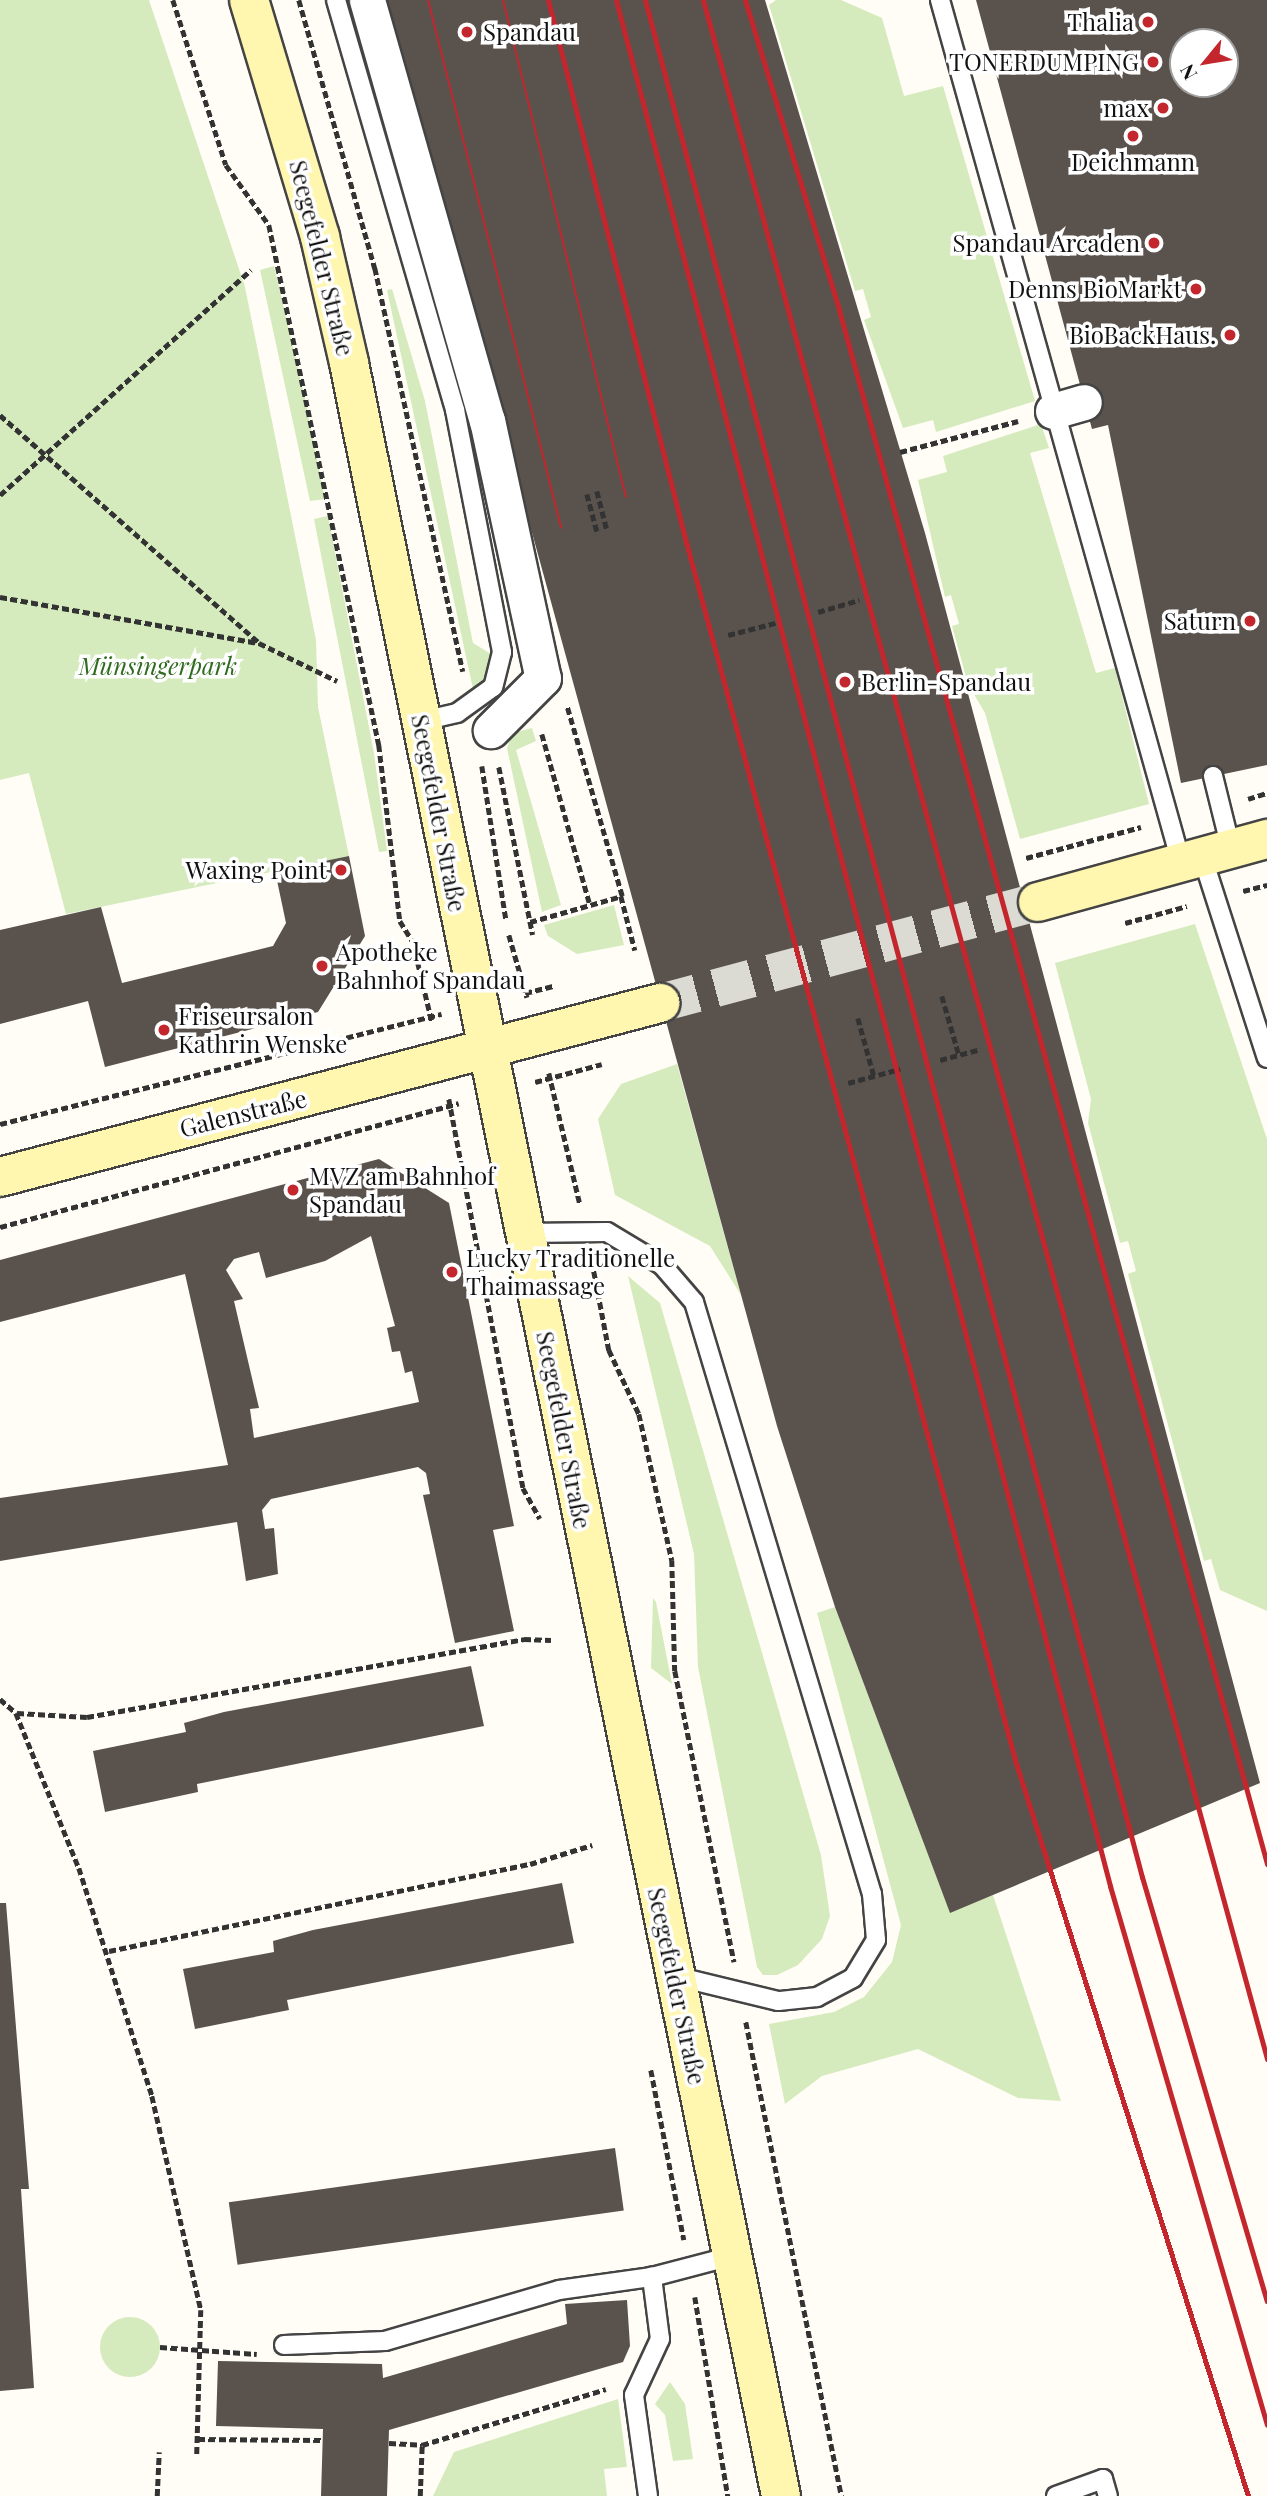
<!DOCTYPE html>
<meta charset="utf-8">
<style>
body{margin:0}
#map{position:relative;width:1267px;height:2496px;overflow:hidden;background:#fffdf5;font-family:"Playfair Display",serif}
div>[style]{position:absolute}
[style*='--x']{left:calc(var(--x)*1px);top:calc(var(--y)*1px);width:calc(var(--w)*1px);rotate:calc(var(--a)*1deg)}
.green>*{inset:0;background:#d5ebbd}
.round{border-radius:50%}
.building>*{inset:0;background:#5a524d;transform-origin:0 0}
.secondary-tunnel>*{height:38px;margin-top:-19px;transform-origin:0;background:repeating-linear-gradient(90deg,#dbdad3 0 38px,transparent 0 57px)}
.path>*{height:4.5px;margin-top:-2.25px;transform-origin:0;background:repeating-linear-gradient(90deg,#333 0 7px,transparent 0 10.5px)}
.roads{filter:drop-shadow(2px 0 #444) drop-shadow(-2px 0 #444) drop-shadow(0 2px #444) drop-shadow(0 -2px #444)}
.lane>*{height:18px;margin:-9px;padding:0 9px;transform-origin:9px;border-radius:9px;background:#fff}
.street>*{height:35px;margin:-17.5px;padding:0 17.5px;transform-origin:17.5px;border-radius:17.5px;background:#fff}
.secondary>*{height:38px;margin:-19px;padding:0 19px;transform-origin:19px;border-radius:19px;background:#fff6b0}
.tram>*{height:2px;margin:-1px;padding:0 1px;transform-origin:1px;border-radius:1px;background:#c4262e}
.rail>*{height:5px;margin:-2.5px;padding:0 2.5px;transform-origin:2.5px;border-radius:2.5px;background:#c4262e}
.dots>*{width:19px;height:19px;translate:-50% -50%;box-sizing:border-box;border:4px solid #fff;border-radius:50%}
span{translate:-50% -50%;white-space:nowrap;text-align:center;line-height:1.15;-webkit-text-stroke:7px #fff;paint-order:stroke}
.poi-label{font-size:24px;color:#111}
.right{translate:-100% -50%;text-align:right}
.left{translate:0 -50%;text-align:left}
.street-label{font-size:24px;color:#111}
.park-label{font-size:24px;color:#2f6b1f;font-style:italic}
.north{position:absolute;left:1169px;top:28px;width:70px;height:70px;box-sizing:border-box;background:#fff;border:2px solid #a0a0a0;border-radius:50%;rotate:240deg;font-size:19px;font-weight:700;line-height:28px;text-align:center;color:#111}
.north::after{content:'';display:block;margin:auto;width:24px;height:32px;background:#c4262e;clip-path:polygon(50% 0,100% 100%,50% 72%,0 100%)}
</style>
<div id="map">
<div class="green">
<i style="clip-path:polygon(0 0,149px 0,245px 287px,316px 640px,318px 707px,349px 856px,66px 914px,29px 773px,0 780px)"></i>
<i style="clip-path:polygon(776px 0,841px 0,882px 18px,904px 96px,943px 86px,1035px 401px,936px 432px,933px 420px,903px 428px,864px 320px,871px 317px,863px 289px,855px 291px,769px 5px)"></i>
<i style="clip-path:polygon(274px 266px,305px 399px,325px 499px,310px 501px,260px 270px)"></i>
<i style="clip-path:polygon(392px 289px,425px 401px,473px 643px,491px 654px,487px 676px,473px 689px,387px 290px)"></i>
<i style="clip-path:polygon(1041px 424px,1049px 448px,1030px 453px,1096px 673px,1115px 668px,1149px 804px,1020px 839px,985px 713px,968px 684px,952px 626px,959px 624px,951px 595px,945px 597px,918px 480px,947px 472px,943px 456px)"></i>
<i style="clip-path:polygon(328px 516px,374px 753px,387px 851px,379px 852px,314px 519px)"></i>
<i style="clip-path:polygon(532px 728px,536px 741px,516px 750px,561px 905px,542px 912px,507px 748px,513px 733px)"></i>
<i style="clip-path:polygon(614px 905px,624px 945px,577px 954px,548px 936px,544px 925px)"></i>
<i style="clip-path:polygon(1195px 924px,1267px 1139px,1267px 1611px,1220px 1590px,1211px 1559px,1204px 1561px,1128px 1274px,1136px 1271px,1128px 1241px,1120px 1243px,1088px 1123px,1091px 1099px,1055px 963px)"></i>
<i style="clip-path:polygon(677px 1064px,741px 1295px,710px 1246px,615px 1195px,598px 1119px,621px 1084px)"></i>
<i style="clip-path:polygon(628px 1276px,660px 1303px,821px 1855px,830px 1916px,822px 1939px,798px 1965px,777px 1975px,763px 1975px,757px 1967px,698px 1667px,694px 1554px)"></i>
<i style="clip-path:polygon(653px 1598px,656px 1602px,672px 1684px,651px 1668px)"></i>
<i style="clip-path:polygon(835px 1607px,950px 1912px,993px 1895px,1061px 2101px,1018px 2098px,918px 2049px,822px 2076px,785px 2104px,769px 2024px,834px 2012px,864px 1997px,892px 1962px,901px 1925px,817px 1613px)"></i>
<i class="round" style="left:100px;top:2317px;width:60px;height:60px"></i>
<i style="clip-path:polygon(670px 2382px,685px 2404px,693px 2459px,673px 2461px,665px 2415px,655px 2404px)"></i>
<i style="clip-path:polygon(618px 2399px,627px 2467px,604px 2469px,607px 2496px,433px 2496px,454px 2452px)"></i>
</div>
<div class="building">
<i style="clip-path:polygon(378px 0,765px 0,925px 533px,1260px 1783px,950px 1913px,835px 1607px,777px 1426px,511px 456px)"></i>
<i style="clip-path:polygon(evenodd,976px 0,1267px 0,1267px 765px,1181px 783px,1108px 425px,1092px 429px,976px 0,1183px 42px,1225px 42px,1225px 84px,1183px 84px,1183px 42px)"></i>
<i style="clip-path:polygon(349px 856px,365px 936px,318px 1012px,105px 1067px,88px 1001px,0 1024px,0 930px,101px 907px,122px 983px,273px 946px,286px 923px,275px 871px)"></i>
<i style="clip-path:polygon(evenodd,379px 1159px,449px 1203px,514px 1526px,493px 1530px,514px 1631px,455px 1643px,423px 1495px,430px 1494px,426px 1473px,418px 1467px,271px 1499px,262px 1510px,265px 1529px,274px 1528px,278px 1574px,246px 1581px,237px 1522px,0 1561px,0 1498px,228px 1465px,185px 1274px,0 1322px,0 1260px,379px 1159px,371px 1236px,395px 1326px,387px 1328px,392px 1352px,400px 1351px,405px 1373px,412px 1371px,419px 1402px,254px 1438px,250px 1409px,259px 1408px,234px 1301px,243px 1299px,226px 1270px,234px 1259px,259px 1252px,266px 1278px,325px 1261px,371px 1236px)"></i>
<i style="clip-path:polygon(471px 1666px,484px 1726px,197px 1784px,198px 1792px,105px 1812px,93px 1751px,186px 1732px,184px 1723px,224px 1712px)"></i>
<i style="clip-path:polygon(562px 1883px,574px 1943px,287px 2000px,289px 2010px,195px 2029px,183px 1969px,274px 1952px,273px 1941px,313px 1930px)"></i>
<i style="clip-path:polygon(0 1903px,6px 1903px,29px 2189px,21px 2189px,34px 2388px,0 2391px)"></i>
<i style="left:615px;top:2148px;width:63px;height:390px;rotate:82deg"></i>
<i style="clip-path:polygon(627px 2300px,630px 2346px,623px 2362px,389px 2430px,387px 2496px,321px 2496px,323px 2429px,216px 2426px,218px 2361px,382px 2364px,383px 2378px,567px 2324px,565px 2304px)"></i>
</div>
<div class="secondary-tunnel">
<i style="--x:660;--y:1003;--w:391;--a:-15"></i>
</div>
<div class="path">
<i style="--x:173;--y:0;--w:173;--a:72.2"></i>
<i style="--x:226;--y:165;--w:74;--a:54.4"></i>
<i style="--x:269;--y:225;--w:532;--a:78.06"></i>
<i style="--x:379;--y:745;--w:177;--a:83.2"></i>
<i style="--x:400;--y:921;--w:25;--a:58"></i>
<i style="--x:413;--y:942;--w:82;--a:76.6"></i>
<i style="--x:299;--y:0;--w:279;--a:74.2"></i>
<i style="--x:375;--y:268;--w:413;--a:77.7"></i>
<i style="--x:0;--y:415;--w:344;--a:41.3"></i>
<i style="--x:900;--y:452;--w:122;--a:-14.7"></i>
<i style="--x:597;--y:491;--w:40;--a:75.6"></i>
<i style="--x:587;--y:494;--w:39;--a:75"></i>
<i style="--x:0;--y:495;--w:337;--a:-41.9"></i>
<i style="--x:0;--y:597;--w:263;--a:10.1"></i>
<i style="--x:259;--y:643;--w:87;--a:26"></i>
<i style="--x:818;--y:612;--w:43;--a:-16.3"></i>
<i style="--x:728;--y:635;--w:49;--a:-14.3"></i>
<i style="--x:542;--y:734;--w:178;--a:74.3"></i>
<i style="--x:482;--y:766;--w:156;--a:81.1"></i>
<i style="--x:499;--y:767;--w:171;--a:78.6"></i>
<i style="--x:1248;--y:799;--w:20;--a:-18"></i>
<i style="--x:1026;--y:858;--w:119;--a:-15.1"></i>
<i style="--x:1243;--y:891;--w:25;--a:-14"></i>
<i style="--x:621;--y:896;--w:56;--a:75.5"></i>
<i style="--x:530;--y:922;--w:96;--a:-15.8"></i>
<i style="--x:622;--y:896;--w:197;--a:-106.2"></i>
<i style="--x:1125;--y:923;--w:64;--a:-15.3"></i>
<i style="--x:509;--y:935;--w:65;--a:73.8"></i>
<i style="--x:525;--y:993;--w:30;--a:-14"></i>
<i style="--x:942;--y:996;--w:61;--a:73.9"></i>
<i style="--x:858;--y:1018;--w:60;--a:74.6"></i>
<i style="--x:940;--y:1060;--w:42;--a:-15"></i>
<i style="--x:549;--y:1073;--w:135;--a:76.7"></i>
<i style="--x:535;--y:1082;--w:69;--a:-15"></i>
<i style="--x:848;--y:1083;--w:54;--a:-15.1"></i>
<i style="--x:449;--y:1099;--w:396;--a:79.2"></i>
<i style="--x:523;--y:1488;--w:35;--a:61"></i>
<i style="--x:0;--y:1124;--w:455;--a:-14"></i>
<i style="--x:0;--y:1227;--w:475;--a:-15.1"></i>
<i style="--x:592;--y:1261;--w:91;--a:79.2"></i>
<i style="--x:609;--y:1350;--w:71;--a:64.9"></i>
<i style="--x:639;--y:1414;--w:150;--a:77.3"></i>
<i style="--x:672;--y:1560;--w:111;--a:88.5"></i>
<i style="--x:675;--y:1671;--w:297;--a:78.5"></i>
<i style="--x:0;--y:1699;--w:21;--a:41"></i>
<i style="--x:16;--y:1713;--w:167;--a:67.9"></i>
<i style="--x:79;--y:1868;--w:239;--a:72.2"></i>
<i style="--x:152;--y:2096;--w:220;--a:77.1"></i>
<i style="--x:201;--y:2310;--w:144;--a:91.6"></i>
<i style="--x:17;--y:1713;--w:70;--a:3.3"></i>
<i style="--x:87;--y:1717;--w:444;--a:-10.1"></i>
<i style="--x:524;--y:1639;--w:27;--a:2"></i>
<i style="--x:109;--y:1951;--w:430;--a:-11.7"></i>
<i style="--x:530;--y:1864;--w:65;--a:-17"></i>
<i style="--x:746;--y:2022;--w:484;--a:78.6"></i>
<i style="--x:651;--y:2070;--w:173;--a:79"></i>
<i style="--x:695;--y:2297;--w:202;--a:80.6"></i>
<i style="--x:160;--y:2347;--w:97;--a:4.1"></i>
<i style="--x:198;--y:2439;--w:125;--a:0.5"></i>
<i style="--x:389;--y:2443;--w:33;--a:3"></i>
<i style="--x:157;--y:2496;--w:44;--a:-87.4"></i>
<i style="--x:420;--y:2496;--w:51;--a:-87.8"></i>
<i style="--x:422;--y:2445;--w:192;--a:-16.9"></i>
</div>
<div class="roads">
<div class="lane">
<i style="--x:336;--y:0;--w:427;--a:73.8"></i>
<i style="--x:455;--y:410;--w:247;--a:79"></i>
<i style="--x:502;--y:652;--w:36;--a:104"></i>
<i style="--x:493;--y:687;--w:44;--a:144.2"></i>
<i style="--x:457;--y:713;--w:37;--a:167"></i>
<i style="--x:940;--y:0;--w:895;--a:74.38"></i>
<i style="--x:1213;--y:776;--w:75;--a:76.1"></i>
<i style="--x:1202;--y:856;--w:212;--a:72.2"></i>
<i style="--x:524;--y:1233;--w:83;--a:-0.7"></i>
<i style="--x:607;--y:1232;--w:64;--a:31"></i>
<i style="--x:662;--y:1265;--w:49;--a:49.1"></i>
<i style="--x:694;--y:1302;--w:618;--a:73.27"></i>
<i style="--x:872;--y:1894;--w:46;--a:85"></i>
<i style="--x:876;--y:1940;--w:44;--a:121.2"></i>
<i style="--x:853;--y:1978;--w:41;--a:152.2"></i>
<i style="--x:817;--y:1997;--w:39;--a:174"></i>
<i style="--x:778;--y:2001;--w:106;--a:-166.4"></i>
<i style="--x:284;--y:2345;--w:101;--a:-2.3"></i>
<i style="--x:385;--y:2341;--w:181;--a:-16.3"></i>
<i style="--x:559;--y:2290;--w:94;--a:-8"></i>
<i style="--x:648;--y:2496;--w:102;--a:-97.9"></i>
<i style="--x:634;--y:2395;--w:62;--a:-65.1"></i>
<i style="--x:660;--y:2339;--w:63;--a:-97.4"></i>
<i style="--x:652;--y:2277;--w:83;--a:-14.7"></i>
<i style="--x:1056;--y:2496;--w:50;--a:-19.9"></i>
<i style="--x:1103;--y:2479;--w:18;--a:74"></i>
</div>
<div class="street">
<i style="--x:367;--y:0;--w:437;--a:74.1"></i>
<i style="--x:487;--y:420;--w:264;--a:77.8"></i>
<i style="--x:543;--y:678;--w:74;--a:135"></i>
<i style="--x:1053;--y:411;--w:32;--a:-16"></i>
</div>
<div class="secondary">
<i style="--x:249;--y:0;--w:247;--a:73.3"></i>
<i style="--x:320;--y:237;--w:129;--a:77"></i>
<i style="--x:349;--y:363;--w:2176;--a:78.55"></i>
<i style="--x:1038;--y:902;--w:238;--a:-15.4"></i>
<i style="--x:0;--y:1177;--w:683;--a:-14.77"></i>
</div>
</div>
<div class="tram">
<i style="--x:428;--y:0;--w:544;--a:75.84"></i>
<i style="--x:503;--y:0;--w:512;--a:76.1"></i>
</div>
<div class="rail">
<i style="--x:548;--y:0;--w:559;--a:75.72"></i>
<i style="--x:686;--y:542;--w:1262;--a:74.88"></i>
<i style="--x:1015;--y:1760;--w:772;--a:72.43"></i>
<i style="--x:616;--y:0;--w:1950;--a:75.32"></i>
<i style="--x:1110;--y:1886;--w:561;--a:73.76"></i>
<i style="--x:645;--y:0;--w:1942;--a:75.17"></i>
<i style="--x:1142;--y:1877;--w:442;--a:73.6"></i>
<i style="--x:703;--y:0;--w:2135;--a:74.68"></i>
<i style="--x:745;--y:0;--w:324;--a:73.1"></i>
<i style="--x:839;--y:310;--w:1612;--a:74.6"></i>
</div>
<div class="dots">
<i style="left:1148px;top:22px;background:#c4262e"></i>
<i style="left:467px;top:32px;background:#c4262e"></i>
<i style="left:1153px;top:62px;background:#c4262e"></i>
<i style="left:1163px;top:108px;background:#c4262e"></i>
<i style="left:1133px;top:136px;background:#c4262e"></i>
<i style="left:1154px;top:243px;background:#c4262e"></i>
<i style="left:1196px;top:289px;background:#c4262e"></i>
<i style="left:1230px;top:335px;background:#c4262e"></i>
<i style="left:1250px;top:621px;background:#c4262e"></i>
<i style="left:845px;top:682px;background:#c4262e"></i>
<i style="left:341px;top:870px;background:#c4262e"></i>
<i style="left:322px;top:966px;background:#c4262e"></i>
<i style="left:164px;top:1030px;background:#c4262e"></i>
<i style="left:293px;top:1190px;background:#c4262e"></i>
<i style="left:452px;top:1272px;background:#c4262e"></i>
</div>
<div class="poi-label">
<span class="right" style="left:1134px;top:22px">Thalia</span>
<span class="left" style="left:483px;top:32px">Spandau</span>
<span class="right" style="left:1139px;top:62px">TONERDUMPING</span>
<span class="right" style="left:1149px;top:108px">max</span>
<span style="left:1133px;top:162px">Deichmann</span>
<span class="right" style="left:1140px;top:243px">Spandau Arcaden</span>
<span class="right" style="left:1182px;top:289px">Denns BioMarkt</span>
<span class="right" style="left:1216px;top:335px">BioBackHaus.</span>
<span class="right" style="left:1236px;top:621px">Saturn</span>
<span class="left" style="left:861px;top:682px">Berlin-Spandau</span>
<span class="right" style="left:327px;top:870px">Waxing Point</span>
<span class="left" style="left:336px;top:966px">Apotheke<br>Bahnhof Spandau</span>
<span class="left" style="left:178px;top:1030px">Friseursalon<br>Kathrin Wenske</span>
<span class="left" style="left:309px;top:1190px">MVZ am Bahnhof<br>Spandau</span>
<span class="left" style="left:466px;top:1272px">Lucky Traditionelle<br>Thaimassage</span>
</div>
<div class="street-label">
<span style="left:322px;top:258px;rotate:76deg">Seegefelder Straße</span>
<span style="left:439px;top:813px;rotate:79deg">Seegefelder Straße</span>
<span style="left:243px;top:1113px;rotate:-14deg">Galenstraße</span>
<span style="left:564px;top:1430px;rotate:79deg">Seegefelder Straße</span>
<span style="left:677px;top:1986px;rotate:78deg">Seegefelder Straße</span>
</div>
<div class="park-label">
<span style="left:158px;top:666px">Münsingerpark</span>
</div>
<div class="north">N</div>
</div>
